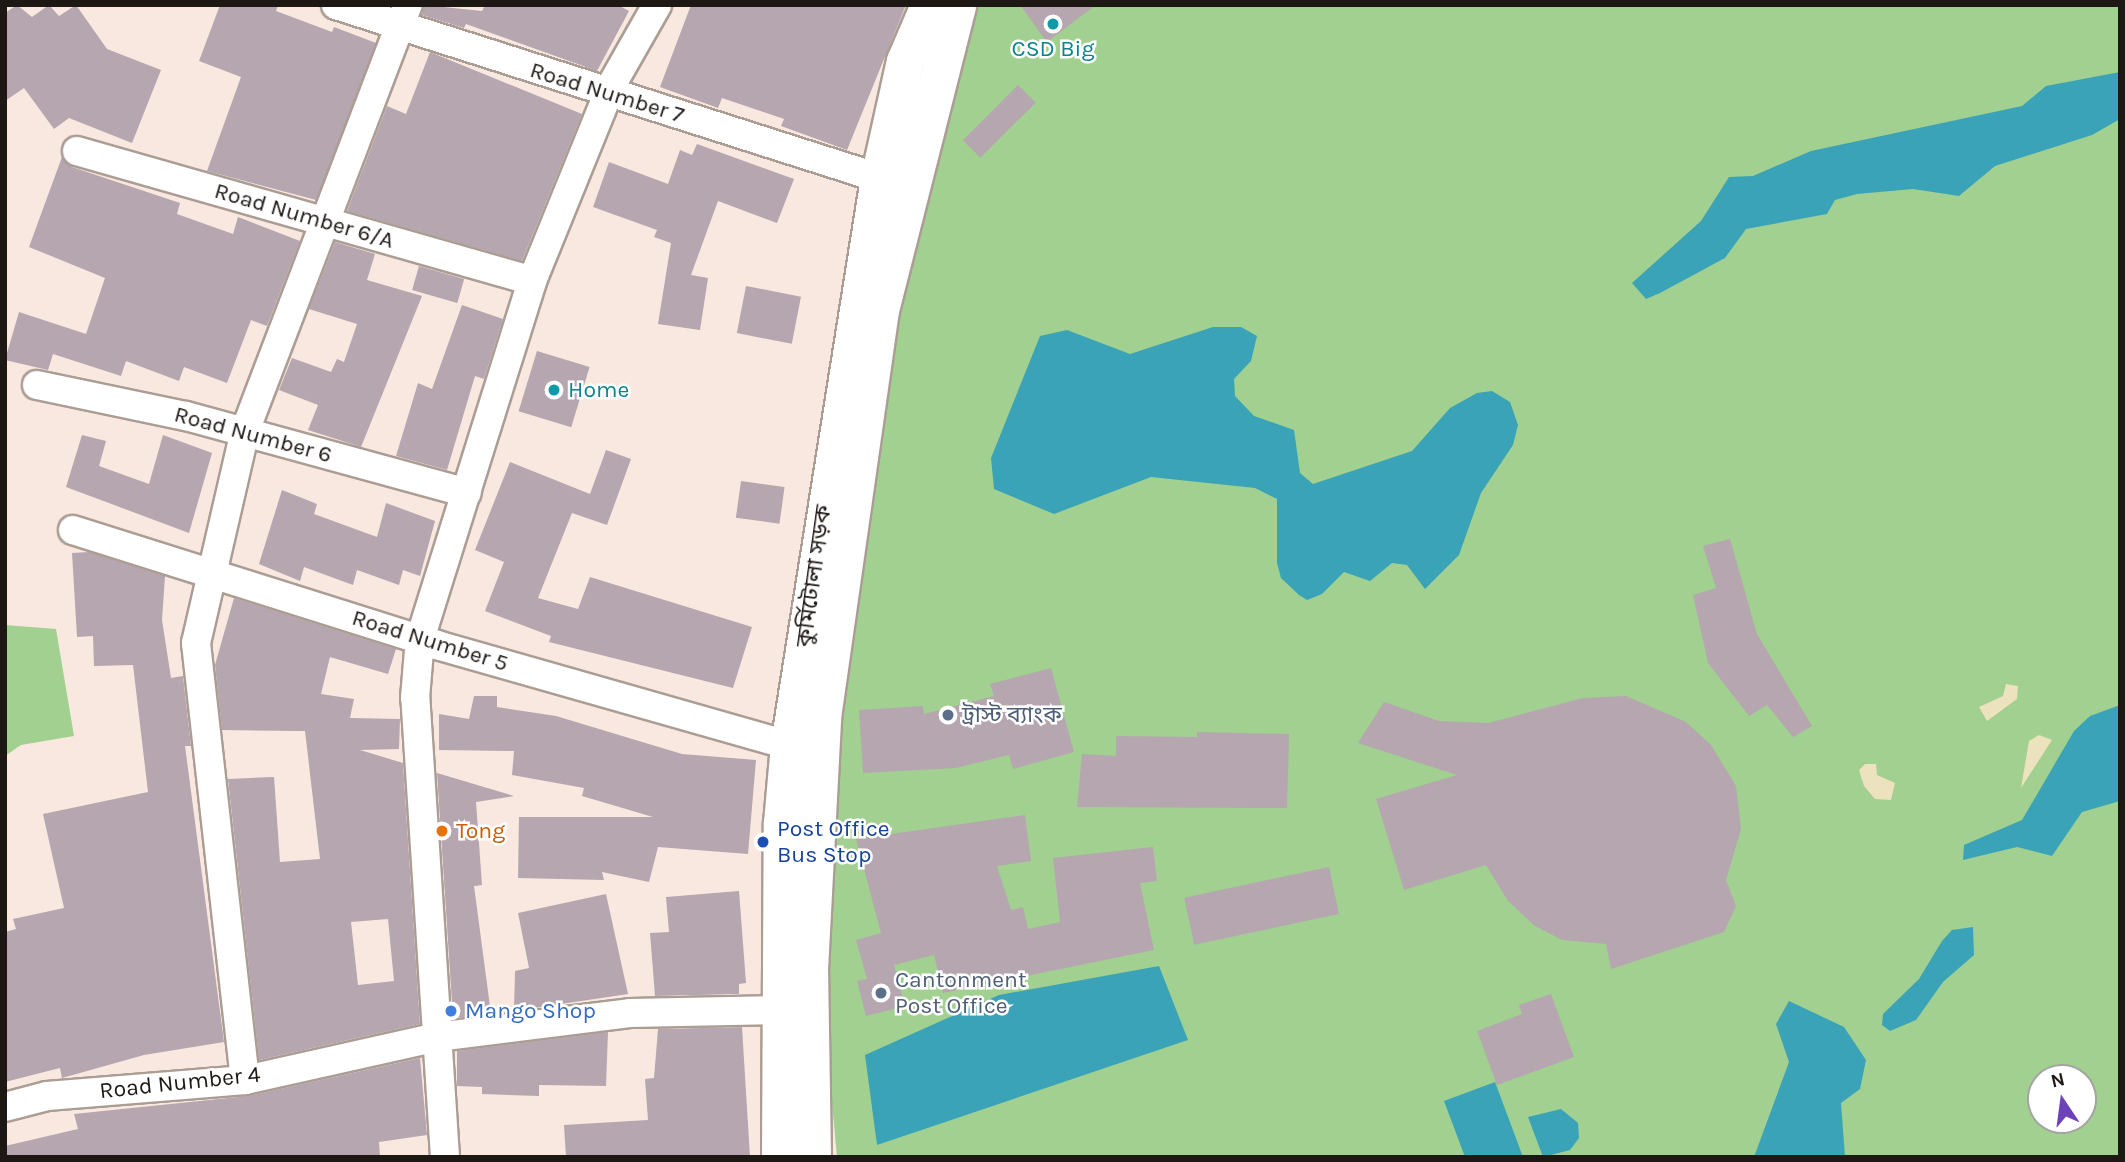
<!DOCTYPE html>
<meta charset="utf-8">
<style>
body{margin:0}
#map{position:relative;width:2125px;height:1162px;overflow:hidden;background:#f8e8df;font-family:Karla,"Noto Sans Bengali",sans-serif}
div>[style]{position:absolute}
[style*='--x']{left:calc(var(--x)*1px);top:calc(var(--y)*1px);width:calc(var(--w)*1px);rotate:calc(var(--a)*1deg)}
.green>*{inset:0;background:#a1d091}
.sand>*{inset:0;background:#ece2bd}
.water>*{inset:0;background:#3ba3b7}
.building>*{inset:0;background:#b5a6b0;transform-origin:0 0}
.roads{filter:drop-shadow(2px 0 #ab9d94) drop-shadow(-2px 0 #ab9d94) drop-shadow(0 2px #ab9d94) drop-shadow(0 -2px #ab9d94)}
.minor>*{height:28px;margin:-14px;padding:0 14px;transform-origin:14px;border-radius:14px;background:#fff}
.major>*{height:37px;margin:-18.5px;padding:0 18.5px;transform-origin:18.5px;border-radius:18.5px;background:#fff}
.dots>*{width:19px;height:19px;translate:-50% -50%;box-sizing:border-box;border:4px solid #fff;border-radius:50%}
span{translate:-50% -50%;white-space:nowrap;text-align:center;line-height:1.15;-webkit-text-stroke:5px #fff;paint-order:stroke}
.culture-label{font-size:23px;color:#0d838f}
.left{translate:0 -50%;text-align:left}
.street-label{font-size:23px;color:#1e1815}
.service-label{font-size:23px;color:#4e5e75}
.transit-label{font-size:23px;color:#164399}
.food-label{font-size:23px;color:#c56008}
.shop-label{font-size:23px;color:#366cbe}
.frame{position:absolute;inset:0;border:7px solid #1e1815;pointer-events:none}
.north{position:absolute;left:2027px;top:1064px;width:70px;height:70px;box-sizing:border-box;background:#fff;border:2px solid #a5a3a1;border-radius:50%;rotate:347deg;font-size:19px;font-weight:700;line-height:28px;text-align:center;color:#1e1815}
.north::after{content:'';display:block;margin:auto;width:24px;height:32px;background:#6c41ba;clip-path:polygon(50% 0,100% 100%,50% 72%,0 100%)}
</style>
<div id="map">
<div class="green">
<i style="clip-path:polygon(evenodd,977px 5px,2120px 5px,2120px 1157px,837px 1157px,818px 952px,871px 455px,954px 45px,977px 5px,2041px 1078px,2083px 1078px,2083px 1120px,2041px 1120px,2041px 1078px)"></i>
<i style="clip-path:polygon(5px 625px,56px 629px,74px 736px,21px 745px,5px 756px)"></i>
</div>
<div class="sand">
<i style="clip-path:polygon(2006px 684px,2018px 686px,2017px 699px,1987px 721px,1979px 707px,2003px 696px)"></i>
<i style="clip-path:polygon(2039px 735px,2052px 740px,2021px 788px,2029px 741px)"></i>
<i style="clip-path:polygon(1865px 764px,1876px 764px,1877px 775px,1895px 783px,1891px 800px,1875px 799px,1864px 786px,1859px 770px)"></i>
</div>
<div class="water">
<i style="clip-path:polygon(2120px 72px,2120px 119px,2092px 135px,1995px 166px,1959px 196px,1913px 189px,1857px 194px,1835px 200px,1827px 214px,1746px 229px,1725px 258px,1660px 293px,1646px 299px,1632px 283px,1701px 221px,1729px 177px,1753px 176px,1811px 151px,2022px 106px,2046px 86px)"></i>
<i style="clip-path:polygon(1213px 327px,1241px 327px,1257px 336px,1251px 361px,1234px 379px,1235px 396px,1254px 416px,1294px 430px,1300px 473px,1313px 484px,1412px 451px,1450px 408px,1477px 393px,1492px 391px,1510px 402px,1518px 425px,1513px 445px,1481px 493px,1459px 555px,1425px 589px,1407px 565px,1392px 563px,1370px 581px,1344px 572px,1322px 594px,1307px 600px,1299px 595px,1281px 578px,1277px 563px,1277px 499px,1255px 488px,1151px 477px,1054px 514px,994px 489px,991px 458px,1040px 336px,1067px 330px,1130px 354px)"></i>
<i style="clip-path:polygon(2120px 705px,2120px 801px,2082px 812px,2052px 856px,2017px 847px,1963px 860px,1964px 845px,2022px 820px,2074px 731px,2090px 716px)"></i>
<i style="clip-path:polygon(1973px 927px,1974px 955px,1943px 982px,1916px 1020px,1890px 1031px,1882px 1025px,1883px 1014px,1919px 979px,1942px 941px,1952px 930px)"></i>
<i style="clip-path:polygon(1159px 966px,1188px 1040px,877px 1145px,865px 1055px,999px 995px)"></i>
<i style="clip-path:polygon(1789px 1001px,1844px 1027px,1866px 1060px,1860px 1089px,1841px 1103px,1845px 1157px,1754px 1157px,1789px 1062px,1776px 1024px)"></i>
<i style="clip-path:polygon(1495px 1082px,1523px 1157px,1465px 1157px,1444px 1101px)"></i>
<i style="clip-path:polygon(1561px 1109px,1578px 1123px,1579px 1138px,1570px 1150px,1543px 1157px,1528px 1117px)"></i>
</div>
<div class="building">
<i style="clip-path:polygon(17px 5px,32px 17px,49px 5px,59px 16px,76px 5px,107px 49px,161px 70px,132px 143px,69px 118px,54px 129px,24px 88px,5px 101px,5px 13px)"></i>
<i style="clip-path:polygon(220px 5px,278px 5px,276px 11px,332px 32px,334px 27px,376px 43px,316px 200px,207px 171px,241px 77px,199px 61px)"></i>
<i style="clip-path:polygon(424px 5px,482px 11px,485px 5px,618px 5px,629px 11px,597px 71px,466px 24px,464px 28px,422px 15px)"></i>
<i style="clip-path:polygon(691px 5px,906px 5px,847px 150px,781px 126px,784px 119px,722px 98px,718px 108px,660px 87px)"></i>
<i style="clip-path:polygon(1020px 5px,1096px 5px,1047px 42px)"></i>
<i style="clip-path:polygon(430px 52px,582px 114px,522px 261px,347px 211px,387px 106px,406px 114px)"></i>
<i style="left:1018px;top:85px;width:25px;height:78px;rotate:45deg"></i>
<i style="clip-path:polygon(697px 144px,794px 179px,777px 223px,718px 201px,691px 275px,708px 278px,700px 330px,658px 324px,671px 243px,654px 237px,657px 230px,593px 207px,609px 162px,668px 184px,680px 150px,692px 155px)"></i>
<i style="clip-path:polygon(62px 157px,72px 167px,180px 203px,177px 214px,233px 234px,238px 217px,300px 241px,267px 326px,251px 320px,227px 383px,184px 367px,179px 381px,126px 361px,121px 376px,53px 354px,48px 370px,5px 360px,19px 312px,86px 334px,105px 278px,29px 247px)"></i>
<i style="clip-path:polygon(335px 242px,375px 254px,367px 280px,422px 296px,361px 447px,308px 430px,318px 405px,279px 390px,292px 358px,331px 372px,337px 359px,344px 362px,357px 324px,309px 309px)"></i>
<i style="left:419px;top:266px;width:47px;height:25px;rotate:16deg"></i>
<i style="left:746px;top:286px;width:56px;height:48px;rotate:11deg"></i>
<i style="clip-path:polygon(462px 305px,503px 319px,484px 379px,475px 376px,447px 470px,396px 456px,418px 383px,432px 389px)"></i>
<i style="left:537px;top:351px;width:55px;height:63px;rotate:17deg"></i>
<i style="clip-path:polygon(82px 435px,106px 441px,99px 466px,149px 484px,163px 435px,212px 453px,189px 533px,66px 487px)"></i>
<i style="clip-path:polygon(606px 450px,631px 459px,607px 525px,572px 513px,538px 598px,578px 609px,590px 577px,752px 627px,733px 688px,549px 642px,551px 636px,485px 611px,504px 562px,475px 550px,510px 462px,590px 494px)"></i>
<i style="left:741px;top:481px;width:44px;height:37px;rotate:8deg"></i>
<i style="clip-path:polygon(282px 490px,317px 504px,314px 514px,377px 537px,386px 503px,435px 521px,420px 576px,403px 570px,399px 585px,357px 570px,353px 585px,304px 567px,300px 581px,259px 564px)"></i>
<i style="clip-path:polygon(1730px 539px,1757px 634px,1812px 726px,1793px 737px,1767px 705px,1749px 716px,1708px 663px,1693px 595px,1716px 588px,1703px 546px)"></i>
<i style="clip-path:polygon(89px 552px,165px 576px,162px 620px,171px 678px,183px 676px,191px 746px,185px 746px,224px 1042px,144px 1055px,62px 1078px,60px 1068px,5px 1082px,5px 932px,16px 929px,13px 919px,64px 908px,43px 814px,148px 792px,133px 665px,94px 666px,93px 636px,77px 637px,72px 553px)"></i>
<i style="clip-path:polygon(evenodd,234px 598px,396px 649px,388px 674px,330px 657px,321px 694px,354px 699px,350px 718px,400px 719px,399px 749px,360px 750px,403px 763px,420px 1024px,259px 1060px,228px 779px,274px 777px,280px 862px,320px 859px,305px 731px,222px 730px,215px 665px,234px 598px,388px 919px,394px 981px,358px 985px,351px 922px,388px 919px)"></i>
<i style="clip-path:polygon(1051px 668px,1074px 752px,1013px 769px,1009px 755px,956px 768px,863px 773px,859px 710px,923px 706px,924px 714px,994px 696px,990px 684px)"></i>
<i style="clip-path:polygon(474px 696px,497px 696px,497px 707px,556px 716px,682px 754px,756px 760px,748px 854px,658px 847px,649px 882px,602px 872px,604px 880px,518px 878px,519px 817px,653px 817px,582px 796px,584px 788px,512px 775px,514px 751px,439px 750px,439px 714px,469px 719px)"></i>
<i style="clip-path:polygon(1626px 696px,1686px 722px,1711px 745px,1736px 786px,1741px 829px,1726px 880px,1736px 906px,1724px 932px,1611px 969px,1606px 944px,1562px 940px,1535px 926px,1508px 901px,1486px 865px,1404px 890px,1376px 799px,1457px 775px,1358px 743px,1384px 702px,1439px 721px,1488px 723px,1583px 698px)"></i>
<i style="clip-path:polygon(1197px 732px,1289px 734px,1287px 808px,1077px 807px,1082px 754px,1116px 756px,1116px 736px,1197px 737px)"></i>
<i style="clip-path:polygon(437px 773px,514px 796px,476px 802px,482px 885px,474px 886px,491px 1014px,453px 1018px)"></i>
<i style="clip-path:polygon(1025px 815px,1031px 861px,997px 866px,1011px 910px,1023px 907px,1028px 929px,1060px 922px,1053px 858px,1153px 847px,1157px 881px,1140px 883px,1154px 950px,943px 993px,934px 955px,894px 965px,905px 1006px,866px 1016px,857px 981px,867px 979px,856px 940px,881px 933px,856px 839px)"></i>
<i style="left:1329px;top:867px;width:48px;height:148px;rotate:78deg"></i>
<i style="clip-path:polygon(739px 891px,746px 983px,739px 984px,739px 994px,655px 996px,650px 933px,669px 932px,666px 897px)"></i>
<i style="clip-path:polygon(606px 894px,628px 994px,514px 1011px,515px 971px,529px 968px,518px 913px)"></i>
<i style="clip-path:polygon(1551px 994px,1574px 1057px,1497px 1085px,1477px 1031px,1522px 1014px,1519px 1005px)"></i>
<i style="clip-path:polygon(742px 1027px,750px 1157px,566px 1157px,564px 1125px,648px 1120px,645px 1079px,654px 1078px,658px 1029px)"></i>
<i style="clip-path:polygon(608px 1032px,606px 1086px,539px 1085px,539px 1096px,482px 1094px,482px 1087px,457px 1086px,457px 1051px)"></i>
<i style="clip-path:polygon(420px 1058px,427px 1135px,379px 1142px,380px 1157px,5px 1157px,5px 1146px,78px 1129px,74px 1114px,248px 1096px)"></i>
</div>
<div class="roads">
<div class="minor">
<i style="--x:336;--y:5;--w:570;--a:17.67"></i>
<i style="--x:77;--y:151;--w:473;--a:15.9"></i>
<i style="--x:37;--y:385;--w:152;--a:11.8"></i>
<i style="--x:186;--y:416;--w:291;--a:15.3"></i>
<i style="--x:73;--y:530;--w:382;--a:17.5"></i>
<i style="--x:437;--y:645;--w:366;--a:15.9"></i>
<i style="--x:245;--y:1080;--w:440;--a:-96.4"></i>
<i style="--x:196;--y:643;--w:218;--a:-77"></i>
<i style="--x:245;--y:431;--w:456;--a:-69.1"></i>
<i style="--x:5;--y:1107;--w:43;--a:-14.7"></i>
<i style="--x:47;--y:1096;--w:199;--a:-4.6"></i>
<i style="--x:245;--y:1080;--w:197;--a:-12.6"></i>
<i style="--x:437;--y:1037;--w:194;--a:-7.1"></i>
<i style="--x:630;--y:1013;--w:151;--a:-1.1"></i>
<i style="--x:445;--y:1157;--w:460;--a:-93.7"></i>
<i style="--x:415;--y:698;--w:59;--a:-85.2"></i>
<i style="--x:420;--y:639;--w:375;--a:-72.6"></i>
<i style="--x:532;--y:281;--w:210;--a:-67.9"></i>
<i style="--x:611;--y:86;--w:93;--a:-60.4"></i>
</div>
<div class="major">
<i style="--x:780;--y:1157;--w:334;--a:-89.7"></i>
<i style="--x:782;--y:823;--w:78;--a:-84.9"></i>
<i style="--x:789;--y:745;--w:574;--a:-80.98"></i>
<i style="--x:879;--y:178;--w:120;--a:-77.5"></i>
<i style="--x:905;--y:61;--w:61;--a:-66.8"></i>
<i style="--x:812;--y:1157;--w:188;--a:-90.9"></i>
<i style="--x:809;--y:969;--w:252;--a:-87"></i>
<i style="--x:822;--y:717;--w:411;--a:-81.9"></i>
<i style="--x:880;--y:310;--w:315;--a:-75.8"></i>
</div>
</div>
<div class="dots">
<i style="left:1053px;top:24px;background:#0f9aa8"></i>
<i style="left:554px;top:390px;background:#0f9aa8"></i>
<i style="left:948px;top:715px;background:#5c6f8a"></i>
<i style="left:442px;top:831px;background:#e8710a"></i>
<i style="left:763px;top:842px;background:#1a4fb4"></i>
<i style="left:881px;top:993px;background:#5c6f8a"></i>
<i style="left:451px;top:1011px;background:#3f7fe0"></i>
</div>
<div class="culture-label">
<span style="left:1053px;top:49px">CSD Big</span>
<span class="left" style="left:568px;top:390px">Home</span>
</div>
<div class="street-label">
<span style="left:607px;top:93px;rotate:17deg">Road Number 7</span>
<span style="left:304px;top:216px;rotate:16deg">Road Number 6/A</span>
<span style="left:253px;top:435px;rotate:15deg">Road Number 6</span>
<span style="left:814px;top:576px;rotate:-82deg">কুর্মিটোলা সড়ক</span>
<span style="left:430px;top:641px;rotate:17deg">Road Number 5</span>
<span style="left:180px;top:1083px;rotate:-6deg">Road Number 4</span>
</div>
<div class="service-label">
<span class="left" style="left:962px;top:715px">ট্রাস্ট ব্যাংক</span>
<span class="left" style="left:895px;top:993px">Cantonment<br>Post Office</span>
</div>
<div class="transit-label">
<span class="left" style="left:777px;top:842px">Post Office<br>Bus Stop</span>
</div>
<div class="food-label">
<span class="left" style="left:456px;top:831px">Tong</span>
</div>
<div class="shop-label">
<span class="left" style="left:465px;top:1011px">Mango Shop</span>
</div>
<div class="frame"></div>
<div class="north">N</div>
</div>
